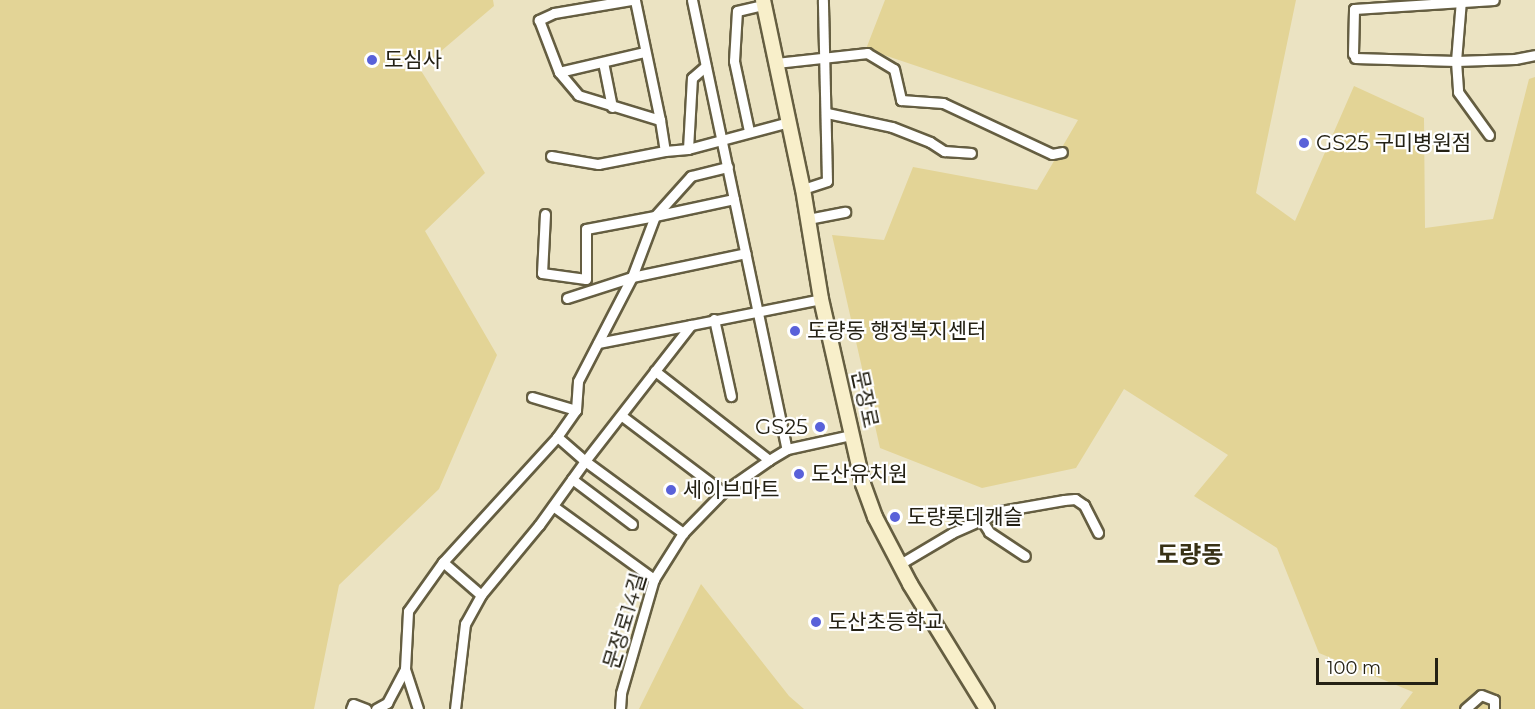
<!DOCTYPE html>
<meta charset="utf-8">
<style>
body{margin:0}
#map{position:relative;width:1535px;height:709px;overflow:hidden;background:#ebe3c2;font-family:Montserrat,"Noto Sans KR",sans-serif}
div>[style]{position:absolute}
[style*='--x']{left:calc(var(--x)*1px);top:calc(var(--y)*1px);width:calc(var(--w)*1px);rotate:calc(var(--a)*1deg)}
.green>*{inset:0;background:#e3d496}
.roads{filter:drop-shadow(2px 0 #655e41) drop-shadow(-2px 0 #655e41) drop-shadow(0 2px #655e41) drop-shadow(0 -2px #655e41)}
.street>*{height:9px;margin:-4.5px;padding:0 4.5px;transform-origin:4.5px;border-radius:4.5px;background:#fff}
.secondary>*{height:14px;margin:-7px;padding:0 7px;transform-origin:7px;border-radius:7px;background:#f8efca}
.dots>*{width:16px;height:16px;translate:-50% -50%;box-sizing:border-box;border:3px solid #fff;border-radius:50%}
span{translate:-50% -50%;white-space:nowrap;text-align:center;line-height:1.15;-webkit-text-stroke:4.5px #fff;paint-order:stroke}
.poi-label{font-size:21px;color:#242114}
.left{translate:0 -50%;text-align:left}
.right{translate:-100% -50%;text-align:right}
.street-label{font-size:21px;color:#242114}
.quarter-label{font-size:24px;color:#383115;font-weight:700}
.scale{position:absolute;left:1316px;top:658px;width:122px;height:27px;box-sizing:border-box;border:3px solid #242114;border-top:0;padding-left:8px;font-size:18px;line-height:21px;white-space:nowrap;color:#242114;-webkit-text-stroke:4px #fff;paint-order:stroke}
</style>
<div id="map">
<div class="green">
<i style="clip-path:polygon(0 0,493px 0,494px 6px,420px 69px,485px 173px,425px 231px,497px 355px,439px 489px,339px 585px,314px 709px,0 709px)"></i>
<i style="clip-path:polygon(885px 0,1296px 0,1256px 193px,1295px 221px,1354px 86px,1424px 118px,1425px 228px,1493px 219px,1529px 79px,1535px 77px,1535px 709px,1400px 709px,1413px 692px,1319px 653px,1277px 548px,1194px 496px,1228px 455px,1124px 389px,1076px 468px,982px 488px,880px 448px,832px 235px,884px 240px,913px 167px,1037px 190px,1078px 120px,866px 49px)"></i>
<i style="clip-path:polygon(701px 584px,789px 696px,804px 709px,639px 709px)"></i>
</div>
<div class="roads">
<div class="street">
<i style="--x:631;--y:0;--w:78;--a:170.4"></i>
<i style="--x:554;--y:13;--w:17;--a:155"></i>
<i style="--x:539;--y:20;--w:56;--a:69"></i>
<i style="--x:559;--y:72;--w:30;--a:50"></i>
<i style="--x:578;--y:95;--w:86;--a:17"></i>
<i style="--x:660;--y:120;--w:123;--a:-101.8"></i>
<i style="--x:692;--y:0;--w:459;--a:78.1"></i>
<i style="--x:1461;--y:0;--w:61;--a:94.7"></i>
<i style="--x:1456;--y:61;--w:31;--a:86"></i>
<i style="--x:1458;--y:92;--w:53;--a:54.2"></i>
<i style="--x:1353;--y:54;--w:45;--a:-88.7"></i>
<i style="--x:1354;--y:9;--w:140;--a:-3.7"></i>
<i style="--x:1355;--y:58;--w:101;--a:1.7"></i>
<i style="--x:1456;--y:61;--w:59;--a:-1.9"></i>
<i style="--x:1515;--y:59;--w:20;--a:-11"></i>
<i style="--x:603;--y:62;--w:46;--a:78.7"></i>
<i style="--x:776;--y:63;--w:92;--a:-6.3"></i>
<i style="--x:867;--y:53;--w:31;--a:31"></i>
<i style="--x:894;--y:69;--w:32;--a:77"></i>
<i style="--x:901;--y:100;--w:42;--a:4.1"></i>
<i style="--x:943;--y:103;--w:120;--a:25.1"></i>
<i style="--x:1052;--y:154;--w:10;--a:-11"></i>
<i style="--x:559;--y:72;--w:87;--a:-13.2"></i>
<i style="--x:827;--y:113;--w:66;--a:12.2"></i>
<i style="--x:892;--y:127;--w:41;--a:21.5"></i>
<i style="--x:930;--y:142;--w:17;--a:33"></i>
<i style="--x:944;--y:151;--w:27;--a:4"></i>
<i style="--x:660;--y:120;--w:31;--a:81"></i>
<i style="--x:665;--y:151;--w:23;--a:-5"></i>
<i style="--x:688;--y:149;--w:105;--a:-15"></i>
<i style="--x:749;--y:131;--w:72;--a:-102.1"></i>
<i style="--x:734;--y:61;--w:50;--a:-86.6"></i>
<i style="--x:737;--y:11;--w:28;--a:-13"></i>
<i style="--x:688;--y:149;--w:71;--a:-86.8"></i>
<i style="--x:692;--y:78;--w:18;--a:-41"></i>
<i style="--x:551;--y:156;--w:48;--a:9.7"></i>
<i style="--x:598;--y:164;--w:68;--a:-11"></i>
<i style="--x:803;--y:189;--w:25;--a:-18"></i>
<i style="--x:827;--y:181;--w:181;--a:-91.3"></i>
<i style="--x:734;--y:199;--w:81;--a:167.9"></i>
<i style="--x:655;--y:216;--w:65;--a:110.7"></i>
<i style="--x:632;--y:277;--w:116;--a:-11.9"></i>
<i style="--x:545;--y:214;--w:59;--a:92.9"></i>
<i style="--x:542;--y:273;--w:44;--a:7.8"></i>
<i style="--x:586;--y:279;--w:50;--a:-90"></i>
<i style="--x:586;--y:229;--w:70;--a:-10.7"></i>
<i style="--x:655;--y:216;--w:54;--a:-48"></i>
<i style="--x:691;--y:176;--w:38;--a:-14"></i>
<i style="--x:808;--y:219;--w:38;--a:-11"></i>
<i style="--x:567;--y:298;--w:68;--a:-17.9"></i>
<i style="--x:714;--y:319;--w:79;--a:77.6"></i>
<i style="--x:598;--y:343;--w:95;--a:-11"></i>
<i style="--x:655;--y:371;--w:114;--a:127.9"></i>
<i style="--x:585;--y:461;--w:122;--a:36.3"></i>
<i style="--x:532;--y:397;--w:46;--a:16.5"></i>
<i style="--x:622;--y:416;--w:126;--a:37"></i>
<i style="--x:769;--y:460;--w:145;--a:-142"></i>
<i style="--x:655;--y:371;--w:58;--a:-52"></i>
<i style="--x:691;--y:325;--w:133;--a:-11.3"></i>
<i style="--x:572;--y:479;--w:75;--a:36.9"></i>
<i style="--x:553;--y:506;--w:125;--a:35.9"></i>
<i style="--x:981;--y:519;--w:15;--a:58"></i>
<i style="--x:989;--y:532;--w:43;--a:33.7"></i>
<i style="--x:443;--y:562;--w:50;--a:41"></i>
<i style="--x:900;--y:564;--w:61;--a:-30.8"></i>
<i style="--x:952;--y:533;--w:36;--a:-24"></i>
<i style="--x:985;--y:518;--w:17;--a:-24"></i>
<i style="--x:1001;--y:511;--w:64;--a:-9.9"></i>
<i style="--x:1064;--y:500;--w:11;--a:-5"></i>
<i style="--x:1075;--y:499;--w:11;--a:34"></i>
<i style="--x:1084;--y:505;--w:31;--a:63"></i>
<i style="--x:351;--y:709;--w:5;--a:-68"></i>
<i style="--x:353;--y:704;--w:14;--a:21"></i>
<i style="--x:376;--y:709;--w:13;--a:-29"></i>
<i style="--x:387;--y:703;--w:38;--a:-62"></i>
<i style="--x:418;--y:709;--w:42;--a:-108"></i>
<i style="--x:405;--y:669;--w:58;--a:-87"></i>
<i style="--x:408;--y:611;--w:60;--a:-54.5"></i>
<i style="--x:443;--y:562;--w:169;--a:-47.6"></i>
<i style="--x:557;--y:437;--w:33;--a:-55"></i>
<i style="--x:576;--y:410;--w:29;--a:-86"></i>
<i style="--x:578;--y:381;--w:117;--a:-62.6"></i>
<i style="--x:455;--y:709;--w:86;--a:-83.3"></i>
<i style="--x:465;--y:624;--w:33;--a:-61"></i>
<i style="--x:481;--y:595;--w:91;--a:-50.4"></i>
<i style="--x:539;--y:525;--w:79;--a:-54.3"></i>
<i style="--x:585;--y:461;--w:37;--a:-139"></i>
<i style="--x:620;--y:709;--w:16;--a:-86"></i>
<i style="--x:621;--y:693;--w:119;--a:-73.9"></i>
<i style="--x:654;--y:579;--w:54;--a:-57.8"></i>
<i style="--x:683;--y:533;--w:57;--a:-45.7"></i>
<i style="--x:723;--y:492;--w:56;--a:-34.8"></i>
<i style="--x:769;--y:460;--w:21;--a:-31"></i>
<i style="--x:787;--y:449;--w:66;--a:-12.3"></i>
<i style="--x:1465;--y:709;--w:21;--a:-41"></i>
<i style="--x:1481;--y:695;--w:14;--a:21"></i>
<i style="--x:1494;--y:700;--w:9;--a:90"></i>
</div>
<div class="secondary">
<i style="--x:763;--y:0;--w:193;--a:78.1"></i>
<i style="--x:803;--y:189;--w:111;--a:80.7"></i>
<i style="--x:821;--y:299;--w:190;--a:77.2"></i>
<i style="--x:863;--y:484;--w:35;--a:70"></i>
<i style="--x:875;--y:517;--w:76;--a:62.4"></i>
<i style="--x:910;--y:584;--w:147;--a:58.4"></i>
</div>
</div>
<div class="dots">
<i style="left:372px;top:60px;background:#5961d9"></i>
<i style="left:1304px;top:143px;background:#5961d9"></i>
<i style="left:795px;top:331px;background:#5961d9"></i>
<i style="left:820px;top:427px;background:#5961d9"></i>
<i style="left:799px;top:474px;background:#5961d9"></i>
<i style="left:671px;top:490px;background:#5961d9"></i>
<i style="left:895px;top:517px;background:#5961d9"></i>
<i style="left:816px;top:622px;background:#5961d9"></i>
</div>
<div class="poi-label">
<span class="left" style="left:384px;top:60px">도심사</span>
<span class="left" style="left:1316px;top:143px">GS25 구미병원점</span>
<span class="left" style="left:807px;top:331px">도량동 행정복지센터</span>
<span class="right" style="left:808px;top:427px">GS25</span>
<span class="left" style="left:811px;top:474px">도산유치원</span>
<span class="left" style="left:683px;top:490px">세이브마트</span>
<span class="left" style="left:907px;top:517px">도량롯데캐슬</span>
<span class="left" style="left:828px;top:622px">도산초등학교</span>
</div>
<div class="street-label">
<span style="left:865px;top:399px;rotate:78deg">문장로</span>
<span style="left:625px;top:621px;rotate:-73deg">문장로14길</span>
</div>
<div class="quarter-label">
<span style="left:1190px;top:555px">도량동</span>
</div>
<div class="scale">100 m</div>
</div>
